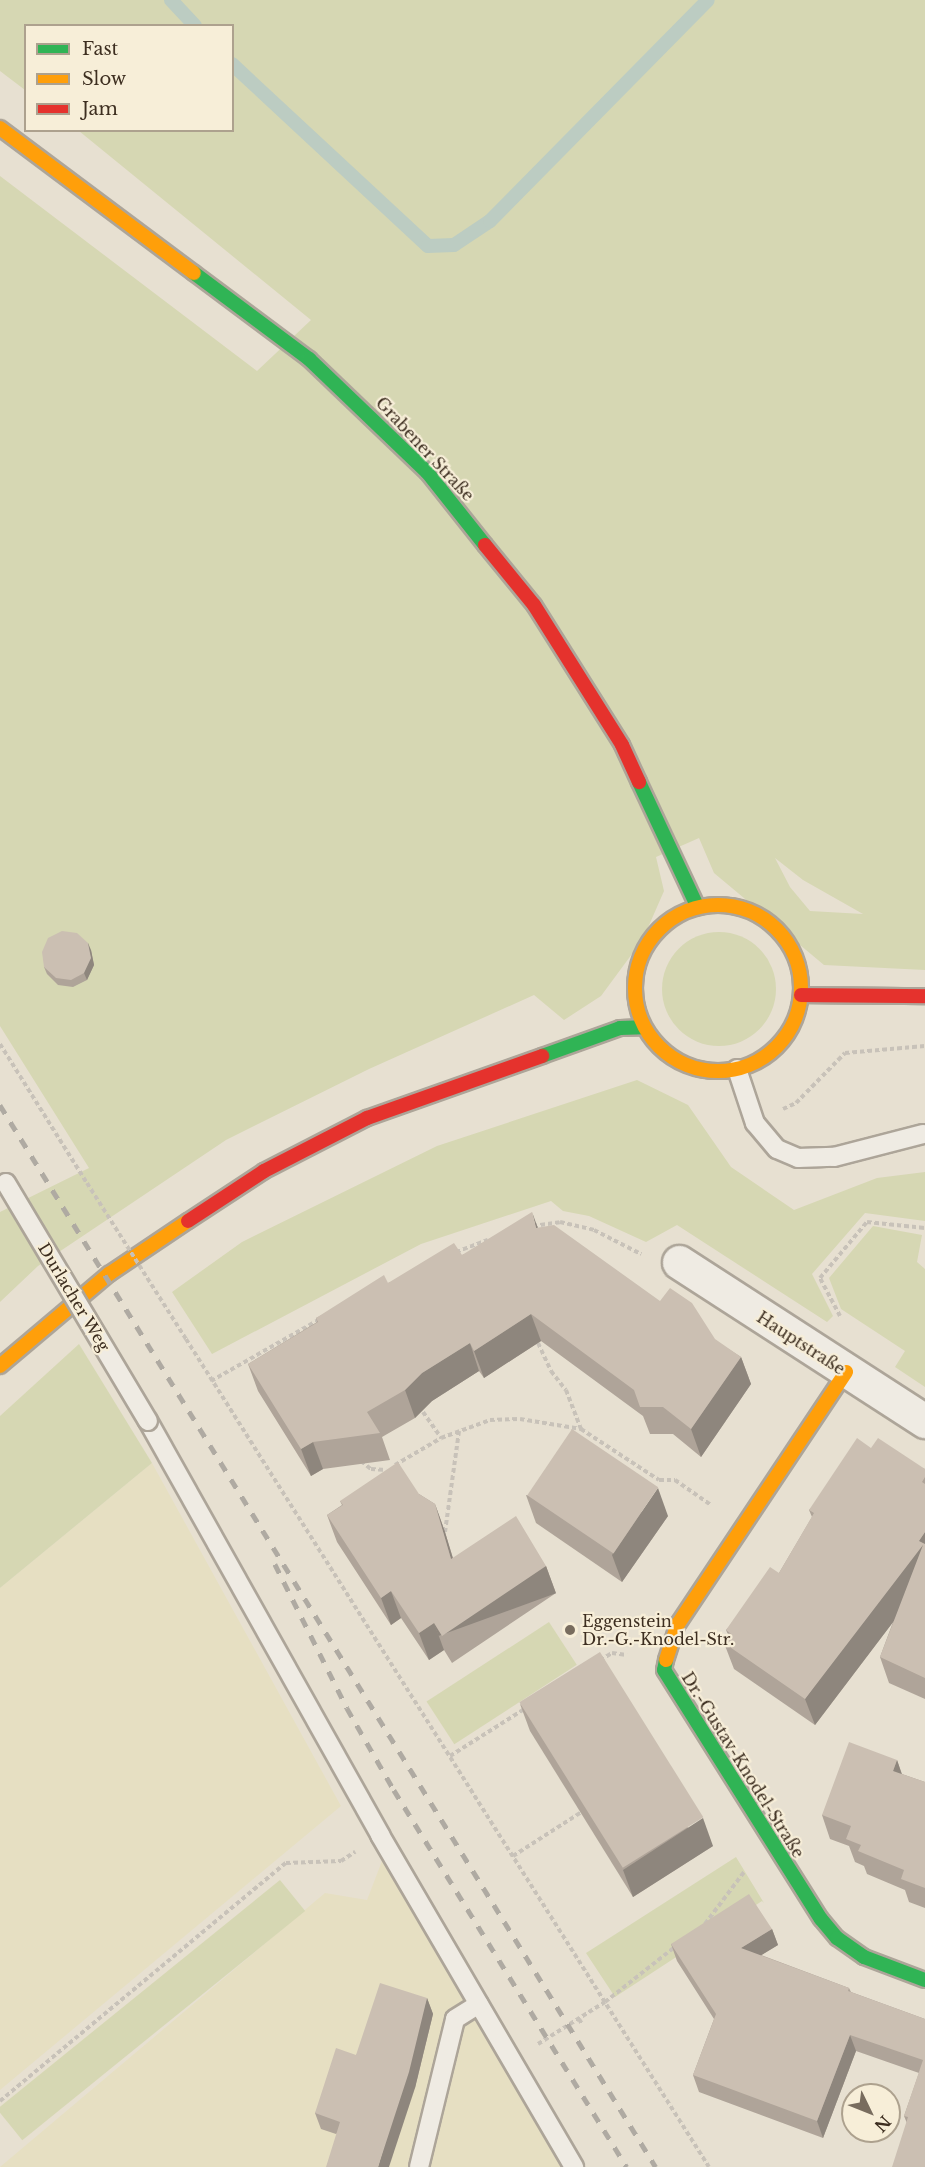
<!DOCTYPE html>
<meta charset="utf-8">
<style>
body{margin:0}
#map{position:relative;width:925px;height:2167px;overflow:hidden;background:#e7e0d1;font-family:"Libre Baskerville",serif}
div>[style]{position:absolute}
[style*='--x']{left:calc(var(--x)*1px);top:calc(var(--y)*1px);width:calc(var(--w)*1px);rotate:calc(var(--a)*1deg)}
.farmland>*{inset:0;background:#e6dfc2}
.green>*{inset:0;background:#d6d7b3;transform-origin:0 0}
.round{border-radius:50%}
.stream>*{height:14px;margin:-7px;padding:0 7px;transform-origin:7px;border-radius:7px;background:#bcccc2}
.path>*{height:4px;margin-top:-2px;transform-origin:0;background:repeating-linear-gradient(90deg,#c8c2b9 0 4.5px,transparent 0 7.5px)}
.roads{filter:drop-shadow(2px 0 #ada599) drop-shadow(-2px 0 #ada599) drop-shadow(0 2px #ada599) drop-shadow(0 -2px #ada599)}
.lane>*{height:18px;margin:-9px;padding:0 9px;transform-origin:9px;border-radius:9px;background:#efebe3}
.street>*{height:33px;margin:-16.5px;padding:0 16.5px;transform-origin:16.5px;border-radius:16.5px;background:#efebe3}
.fast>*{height:14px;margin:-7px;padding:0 7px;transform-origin:7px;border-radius:7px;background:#30b455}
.slow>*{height:14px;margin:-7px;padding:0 7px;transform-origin:7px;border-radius:7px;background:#ff9f0a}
.slow>.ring{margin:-7px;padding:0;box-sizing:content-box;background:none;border:14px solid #ff9f0a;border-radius:50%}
.jam>*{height:14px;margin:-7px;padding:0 7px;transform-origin:7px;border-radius:7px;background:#e5322d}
.rail>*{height:4.5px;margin-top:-2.25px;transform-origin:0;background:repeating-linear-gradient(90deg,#afaaa2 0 10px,transparent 0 20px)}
.path-bridge>*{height:4px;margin-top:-2px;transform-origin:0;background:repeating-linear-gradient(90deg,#c8c2b9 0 4.5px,transparent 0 7.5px)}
.bridges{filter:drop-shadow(2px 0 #ada599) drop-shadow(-2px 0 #ada599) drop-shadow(0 2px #ada599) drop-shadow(0 -2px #ada599)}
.lane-bridge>*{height:18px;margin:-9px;padding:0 9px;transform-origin:9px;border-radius:9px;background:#efebe3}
.wall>*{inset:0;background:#afa499}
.shaded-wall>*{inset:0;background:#8e867d;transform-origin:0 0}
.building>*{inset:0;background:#cbbfb2;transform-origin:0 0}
.dots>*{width:16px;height:16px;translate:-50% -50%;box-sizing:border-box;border:3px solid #f7eed8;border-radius:50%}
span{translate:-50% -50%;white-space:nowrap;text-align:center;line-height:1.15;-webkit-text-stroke:4.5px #f7eed8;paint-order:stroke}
.street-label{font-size:16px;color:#3d2e20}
.poi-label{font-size:16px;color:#3d2e20}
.left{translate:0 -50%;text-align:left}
.legend{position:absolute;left:24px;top:24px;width:210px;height:108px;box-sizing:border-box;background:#f7eed8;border:2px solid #ada18e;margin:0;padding:8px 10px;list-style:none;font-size:18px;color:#3d2e20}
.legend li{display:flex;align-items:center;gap:12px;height:30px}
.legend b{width:30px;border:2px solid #ada18e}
.north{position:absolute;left:841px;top:2083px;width:60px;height:60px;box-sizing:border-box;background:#f7eed8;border:2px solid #ada18e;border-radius:50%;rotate:133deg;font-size:16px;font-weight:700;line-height:24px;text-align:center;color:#3d2e20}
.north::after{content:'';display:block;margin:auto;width:21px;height:27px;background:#786c5e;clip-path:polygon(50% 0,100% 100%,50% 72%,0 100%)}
</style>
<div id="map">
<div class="farmland">
<i style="clip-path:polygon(152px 1463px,341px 1806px,0 2090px,0 1588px)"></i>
<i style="clip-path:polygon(382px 1861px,561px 2167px,0 2167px,325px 1893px,367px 1900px)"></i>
</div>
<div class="green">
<i style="clip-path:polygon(evenodd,0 0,925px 0,925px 970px,824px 965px,714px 873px,699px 838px,656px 857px,664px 891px,643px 939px,601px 996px,564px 1020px,534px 995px,369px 1069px,226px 1140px,38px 1266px,0 1302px,0 1212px,89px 1168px,0 1026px,0 176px,257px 371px,311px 320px,79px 131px,232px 130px,232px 26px,26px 26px,25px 90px,0 71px,0 0,775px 858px,803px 880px,863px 914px,810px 911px,790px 887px,775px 858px)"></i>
<i class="round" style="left:662px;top:932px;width:114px;height:114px"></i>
<i style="clip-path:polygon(637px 1080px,688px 1105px,731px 1167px,794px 1210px,877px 1178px,925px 1172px,925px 1221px,865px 1213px,812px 1274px,833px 1316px,827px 1322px,677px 1225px,646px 1242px,589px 1216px,563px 1211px,551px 1201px,421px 1244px,212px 1354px,172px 1292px,242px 1242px,437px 1146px)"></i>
<i style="clip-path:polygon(873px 1226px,922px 1235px,917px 1262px,925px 1269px,925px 1387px,895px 1367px,905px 1351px,841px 1309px,829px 1278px)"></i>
<i style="clip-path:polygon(79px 1344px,152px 1463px,0 1588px,0 1416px)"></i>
<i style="left:549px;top:1622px;width:51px;height:146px;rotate:57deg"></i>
<i style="clip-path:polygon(736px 1857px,764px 1903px,762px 1901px,615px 1997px,586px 1953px)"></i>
<i style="left:280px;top:1880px;width:40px;height:364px;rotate:51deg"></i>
</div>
<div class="stream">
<i style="--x:171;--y:0;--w:35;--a:47"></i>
<i style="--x:232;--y:64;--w:267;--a:42.9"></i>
<i style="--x:428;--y:246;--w:26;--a:-2"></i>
<i style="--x:454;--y:245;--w:43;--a:-33.7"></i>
<i style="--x:490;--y:221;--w:310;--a:-45.4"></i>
</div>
<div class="path">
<i style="--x:0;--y:1044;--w:164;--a:58"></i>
<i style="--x:783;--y:1109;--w:14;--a:-25"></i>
<i style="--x:796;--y:1103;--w:70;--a:-45.6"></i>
<i style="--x:845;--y:1053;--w:80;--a:-5"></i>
<i style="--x:533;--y:1226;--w:27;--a:-8"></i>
<i style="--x:560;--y:1222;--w:35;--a:13"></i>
<i style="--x:594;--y:1230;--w:53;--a:27.1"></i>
<i style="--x:456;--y:1252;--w:34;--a:-21"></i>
<i style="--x:840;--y:1316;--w:43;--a:-117.8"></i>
<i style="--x:820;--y:1278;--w:73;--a:-50"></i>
<i style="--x:867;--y:1222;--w:58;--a:5.9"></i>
<i style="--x:186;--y:1339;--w:979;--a:57.72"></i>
<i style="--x:538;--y:1343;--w:31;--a:65"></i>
<i style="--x:551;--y:1371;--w:24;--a:52"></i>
<i style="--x:566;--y:1390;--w:42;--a:69"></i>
<i style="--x:581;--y:1429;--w:93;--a:33.2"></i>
<i style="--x:659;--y:1480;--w:16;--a:0"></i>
<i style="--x:675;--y:1480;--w:44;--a:34.8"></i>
<i style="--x:211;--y:1381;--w:125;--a:-29.6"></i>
<i style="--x:423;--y:1412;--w:32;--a:55"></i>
<i style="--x:441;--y:1438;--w:52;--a:-20.2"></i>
<i style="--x:490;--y:1420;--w:30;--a:-2"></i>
<i style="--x:520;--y:1419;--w:62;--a:9.3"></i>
<i style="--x:361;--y:1461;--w:13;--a:39"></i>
<i style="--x:371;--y:1469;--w:15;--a:4"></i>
<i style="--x:395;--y:1465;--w:53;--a:-30.4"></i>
<i style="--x:445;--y:1532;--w:102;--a:-82.1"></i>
<i style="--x:600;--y:1660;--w:14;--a:-30"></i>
<i style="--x:612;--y:1653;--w:15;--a:8"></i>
<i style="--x:450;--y:1756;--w:90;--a:-32.3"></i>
<i style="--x:513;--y:1856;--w:83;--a:-32.7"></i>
<i style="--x:705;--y:1924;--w:65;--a:-53.1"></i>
<i style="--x:579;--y:2019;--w:6;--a:59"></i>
<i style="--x:538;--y:2044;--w:79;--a:-32.1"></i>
<i style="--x:605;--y:2002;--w:90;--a:-38.3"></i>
<i style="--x:0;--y:2101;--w:372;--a:-39.8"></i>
<i style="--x:286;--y:1863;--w:55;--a:-2.1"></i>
<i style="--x:341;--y:1861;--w:17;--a:-33"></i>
</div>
<div class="roads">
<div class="lane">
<i style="--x:737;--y:1069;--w:57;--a:71.6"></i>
<i style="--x:755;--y:1123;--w:34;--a:50"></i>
<i style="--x:777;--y:1149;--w:23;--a:23"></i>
<i style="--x:798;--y:1158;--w:36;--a:-2"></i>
<i style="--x:834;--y:1157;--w:92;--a:-14.5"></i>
<i style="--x:148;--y:1421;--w:475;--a:60.7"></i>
<i style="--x:380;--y:1835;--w:385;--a:59.7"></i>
<i style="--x:419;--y:2167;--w:152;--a:-76.3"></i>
<i style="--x:455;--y:2019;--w:28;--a:-32"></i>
</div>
<div class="street">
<i style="--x:679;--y:1262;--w:293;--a:32.9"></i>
</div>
<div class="fast">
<i style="--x:194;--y:273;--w:144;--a:36.8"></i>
<i style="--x:309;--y:359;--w:163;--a:43.8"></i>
<i style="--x:427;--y:472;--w:93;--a:51.5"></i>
<i style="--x:639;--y:782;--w:137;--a:64.9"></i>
<i style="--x:542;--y:1056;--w:83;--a:-19.7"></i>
<i style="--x:620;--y:1028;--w:23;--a:-2"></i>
<i style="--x:666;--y:1660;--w:10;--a:101"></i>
<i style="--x:664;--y:1670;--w:294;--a:57.8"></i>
<i style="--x:821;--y:1919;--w:25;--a:50"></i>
<i style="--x:837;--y:1938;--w:33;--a:35"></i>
<i style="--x:864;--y:1957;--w:65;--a:20.7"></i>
</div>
<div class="slow">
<i style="--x:0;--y:128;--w:242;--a:36.8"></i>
<i class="ring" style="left:635px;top:905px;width:152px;height:152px"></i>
<i style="--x:0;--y:1366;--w:143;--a:-40.2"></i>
<i style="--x:109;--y:1274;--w:95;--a:-33.9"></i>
<i style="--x:666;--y:1660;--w:38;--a:-72"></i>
<i style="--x:678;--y:1624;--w:303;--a:-56.3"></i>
</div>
<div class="jam">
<i style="--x:485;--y:545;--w:77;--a:50.8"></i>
<i style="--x:534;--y:605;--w:165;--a:57.8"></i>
<i style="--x:622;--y:745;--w:41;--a:65.3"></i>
<i style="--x:801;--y:995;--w:124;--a:0.5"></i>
<i style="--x:188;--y:1221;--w:91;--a:-33.3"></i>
<i style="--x:264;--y:1171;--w:116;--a:-27.2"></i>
<i style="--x:367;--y:1118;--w:186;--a:-19.5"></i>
</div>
</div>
<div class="rail">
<i style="--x:0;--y:1105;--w:1248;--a:58.3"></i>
<i style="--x:275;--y:1564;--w:161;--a:63.4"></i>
<i style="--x:347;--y:1708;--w:95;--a:60.2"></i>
<i style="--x:394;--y:1790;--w:443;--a:58.3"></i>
</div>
<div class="path-bridge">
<i style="--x:87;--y:1183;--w:185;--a:57.6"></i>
</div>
<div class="bridges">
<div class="lane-bridge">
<i style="--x:6;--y:1183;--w:277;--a:59.2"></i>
</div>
</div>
<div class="wall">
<i style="clip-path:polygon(91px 950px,94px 965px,87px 980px,73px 987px,58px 985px,47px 974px,44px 967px)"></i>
<i style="clip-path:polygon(538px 1228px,741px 1357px,751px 1384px,701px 1457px,673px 1434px,650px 1434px,643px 1416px,541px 1341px,484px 1378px,479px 1371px,432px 1401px,415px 1418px,382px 1437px,390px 1460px,323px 1469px,311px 1476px,258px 1391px,248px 1364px,317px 1322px,316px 1318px,388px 1283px,462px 1255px)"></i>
<i style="clip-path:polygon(871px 1448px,925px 1469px,925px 1699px,889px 1683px,880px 1657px,893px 1622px,815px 1725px,734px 1669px,724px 1643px,729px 1637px,726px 1630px,779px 1573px,812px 1517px,809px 1510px)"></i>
<i style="clip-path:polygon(419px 1494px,435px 1504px,445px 1532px,453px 1558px,546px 1566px,556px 1593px,452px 1663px,444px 1650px,429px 1660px,401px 1618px,391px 1625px,337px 1542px,327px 1515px,342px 1505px,340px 1501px)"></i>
<i style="clip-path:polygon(526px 1495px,668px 1516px,622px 1582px,536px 1523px)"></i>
<i style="clip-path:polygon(520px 1704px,713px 1846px,633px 1897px,530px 1731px)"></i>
<i style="clip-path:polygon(897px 1760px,902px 1774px,925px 1782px,925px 1908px,909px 1902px,905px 1890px,867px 1874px,864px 1866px,855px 1862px,849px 1846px,830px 1839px,822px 1815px)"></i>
<i style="clip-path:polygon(772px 1929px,778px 1945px,761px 1955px,849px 1988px,851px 1992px,925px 2019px,925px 2167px,904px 2116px,919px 2073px,856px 2051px,823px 2138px,699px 2092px,693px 2075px,714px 2019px,677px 1961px,671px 1944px)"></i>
<i style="clip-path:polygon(427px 1998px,433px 2014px,415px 2088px,336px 2134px,321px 2129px,315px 2113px,356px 2055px)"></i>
</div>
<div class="shaded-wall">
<i style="clip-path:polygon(88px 943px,91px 950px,94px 965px,87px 980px,84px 973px)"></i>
<i style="clip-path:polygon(532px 1212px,542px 1239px,536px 1228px)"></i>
<i style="clip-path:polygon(531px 1314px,541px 1341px,484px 1378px,474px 1351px)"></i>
<i style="clip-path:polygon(470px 1343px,479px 1371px,432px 1401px,415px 1418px,405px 1390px,422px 1373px)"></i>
<i style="clip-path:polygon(741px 1357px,751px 1384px,701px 1457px,691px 1429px)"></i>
<i style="clip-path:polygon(313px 1442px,323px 1469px,311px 1476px,301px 1449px)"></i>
<i style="clip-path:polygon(658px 1488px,668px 1516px,622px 1582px,612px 1555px)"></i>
<i style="clip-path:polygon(435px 1504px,445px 1532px,461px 1586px,451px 1559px)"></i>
<i style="clip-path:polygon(925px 1532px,925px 1580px,815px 1725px,805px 1699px)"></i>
<i style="left:546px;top:1566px;width:29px;height:125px;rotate:70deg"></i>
<i style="clip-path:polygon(391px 1591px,401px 1618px,391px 1625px,381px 1598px)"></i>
<i style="clip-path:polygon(434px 1623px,444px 1650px,429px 1660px,419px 1633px)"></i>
<i style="clip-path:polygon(897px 1760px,905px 1784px,893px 1771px)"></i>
<i style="clip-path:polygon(703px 1818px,713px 1846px,633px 1897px,623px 1870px)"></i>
<i style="clip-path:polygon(772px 1929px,778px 1945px,747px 1964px,741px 1948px)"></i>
<i style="clip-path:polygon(427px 1998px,433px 2014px,415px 2088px,389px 2167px,378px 2167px)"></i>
<i style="clip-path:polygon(850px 2035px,856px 2051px,823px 2138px,817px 2121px)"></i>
</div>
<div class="building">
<i style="clip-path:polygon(62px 931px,77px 933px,88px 943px,91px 958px,84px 973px,71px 980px,56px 978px,44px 967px,42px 952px,48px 938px)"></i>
<i style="clip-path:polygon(532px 1212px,536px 1228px,554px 1225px,660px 1301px,670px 1288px,692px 1303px,715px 1339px,741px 1357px,691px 1429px,663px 1407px,640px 1407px,634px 1390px,531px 1314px,474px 1351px,470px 1343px,422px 1373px,405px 1390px,367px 1412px,380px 1433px,313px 1442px,301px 1449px,248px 1364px,318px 1322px,316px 1318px,384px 1275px,388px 1283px,454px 1243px,462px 1255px)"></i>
<i style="left:572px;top:1429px;width:104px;height:80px;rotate:34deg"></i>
<i style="clip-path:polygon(857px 1438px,871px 1448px,878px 1438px,925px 1469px,925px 1477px,922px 1482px,925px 1484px,925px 1532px,919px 1541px,925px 1544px,925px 1678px,880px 1657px,923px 1545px,805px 1699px,724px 1643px,731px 1634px,726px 1630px,770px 1567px,779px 1573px,814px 1513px,809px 1510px)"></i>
<i style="clip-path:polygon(398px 1462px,419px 1494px,435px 1504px,451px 1559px,516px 1516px,546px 1566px,442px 1636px,434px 1623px,419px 1633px,391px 1591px,381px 1598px,327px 1515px,343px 1505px,340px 1501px)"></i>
<i style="left:600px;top:1652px;width:195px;height:95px;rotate:58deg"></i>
<i style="clip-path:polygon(849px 1742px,897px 1760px,893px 1771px,925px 1782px,925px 1888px,901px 1879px,904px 1870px,858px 1851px,861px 1845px,846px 1839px,851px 1826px,822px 1815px)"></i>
<i style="clip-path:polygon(749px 1894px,772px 1929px,741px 1948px,849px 1988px,848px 1991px,925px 2019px,925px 2167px,892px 2167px,908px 2117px,904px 2116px,923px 2060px,850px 2035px,817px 2121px,693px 2075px,716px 2014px,671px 1944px)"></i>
<i style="clip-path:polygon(380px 1983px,427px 1998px,409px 2072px,378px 2167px,326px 2167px,340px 2122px,315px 2113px,336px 2048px,356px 2055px)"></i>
</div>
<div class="dots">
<i style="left:570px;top:1630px;background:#786c5e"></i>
</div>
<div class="street-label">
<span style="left:425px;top:449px;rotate:47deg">Grabener Straße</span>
<span style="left:74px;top:1297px;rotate:59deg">Durlacher Weg</span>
<span style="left:801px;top:1343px;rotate:33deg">Hauptstraße</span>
<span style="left:743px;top:1765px;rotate:58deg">Dr.-Gustav-Knodel-Straße</span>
</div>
<div class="poi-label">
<span class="left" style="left:582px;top:1630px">Eggenstein<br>Dr.-G.-Knodel-Str.</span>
</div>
<ul class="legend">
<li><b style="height:8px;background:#30b455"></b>Fast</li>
<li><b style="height:8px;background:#ff9f0a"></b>Slow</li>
<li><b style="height:8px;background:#e5322d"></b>Jam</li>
</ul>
<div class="north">N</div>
</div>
